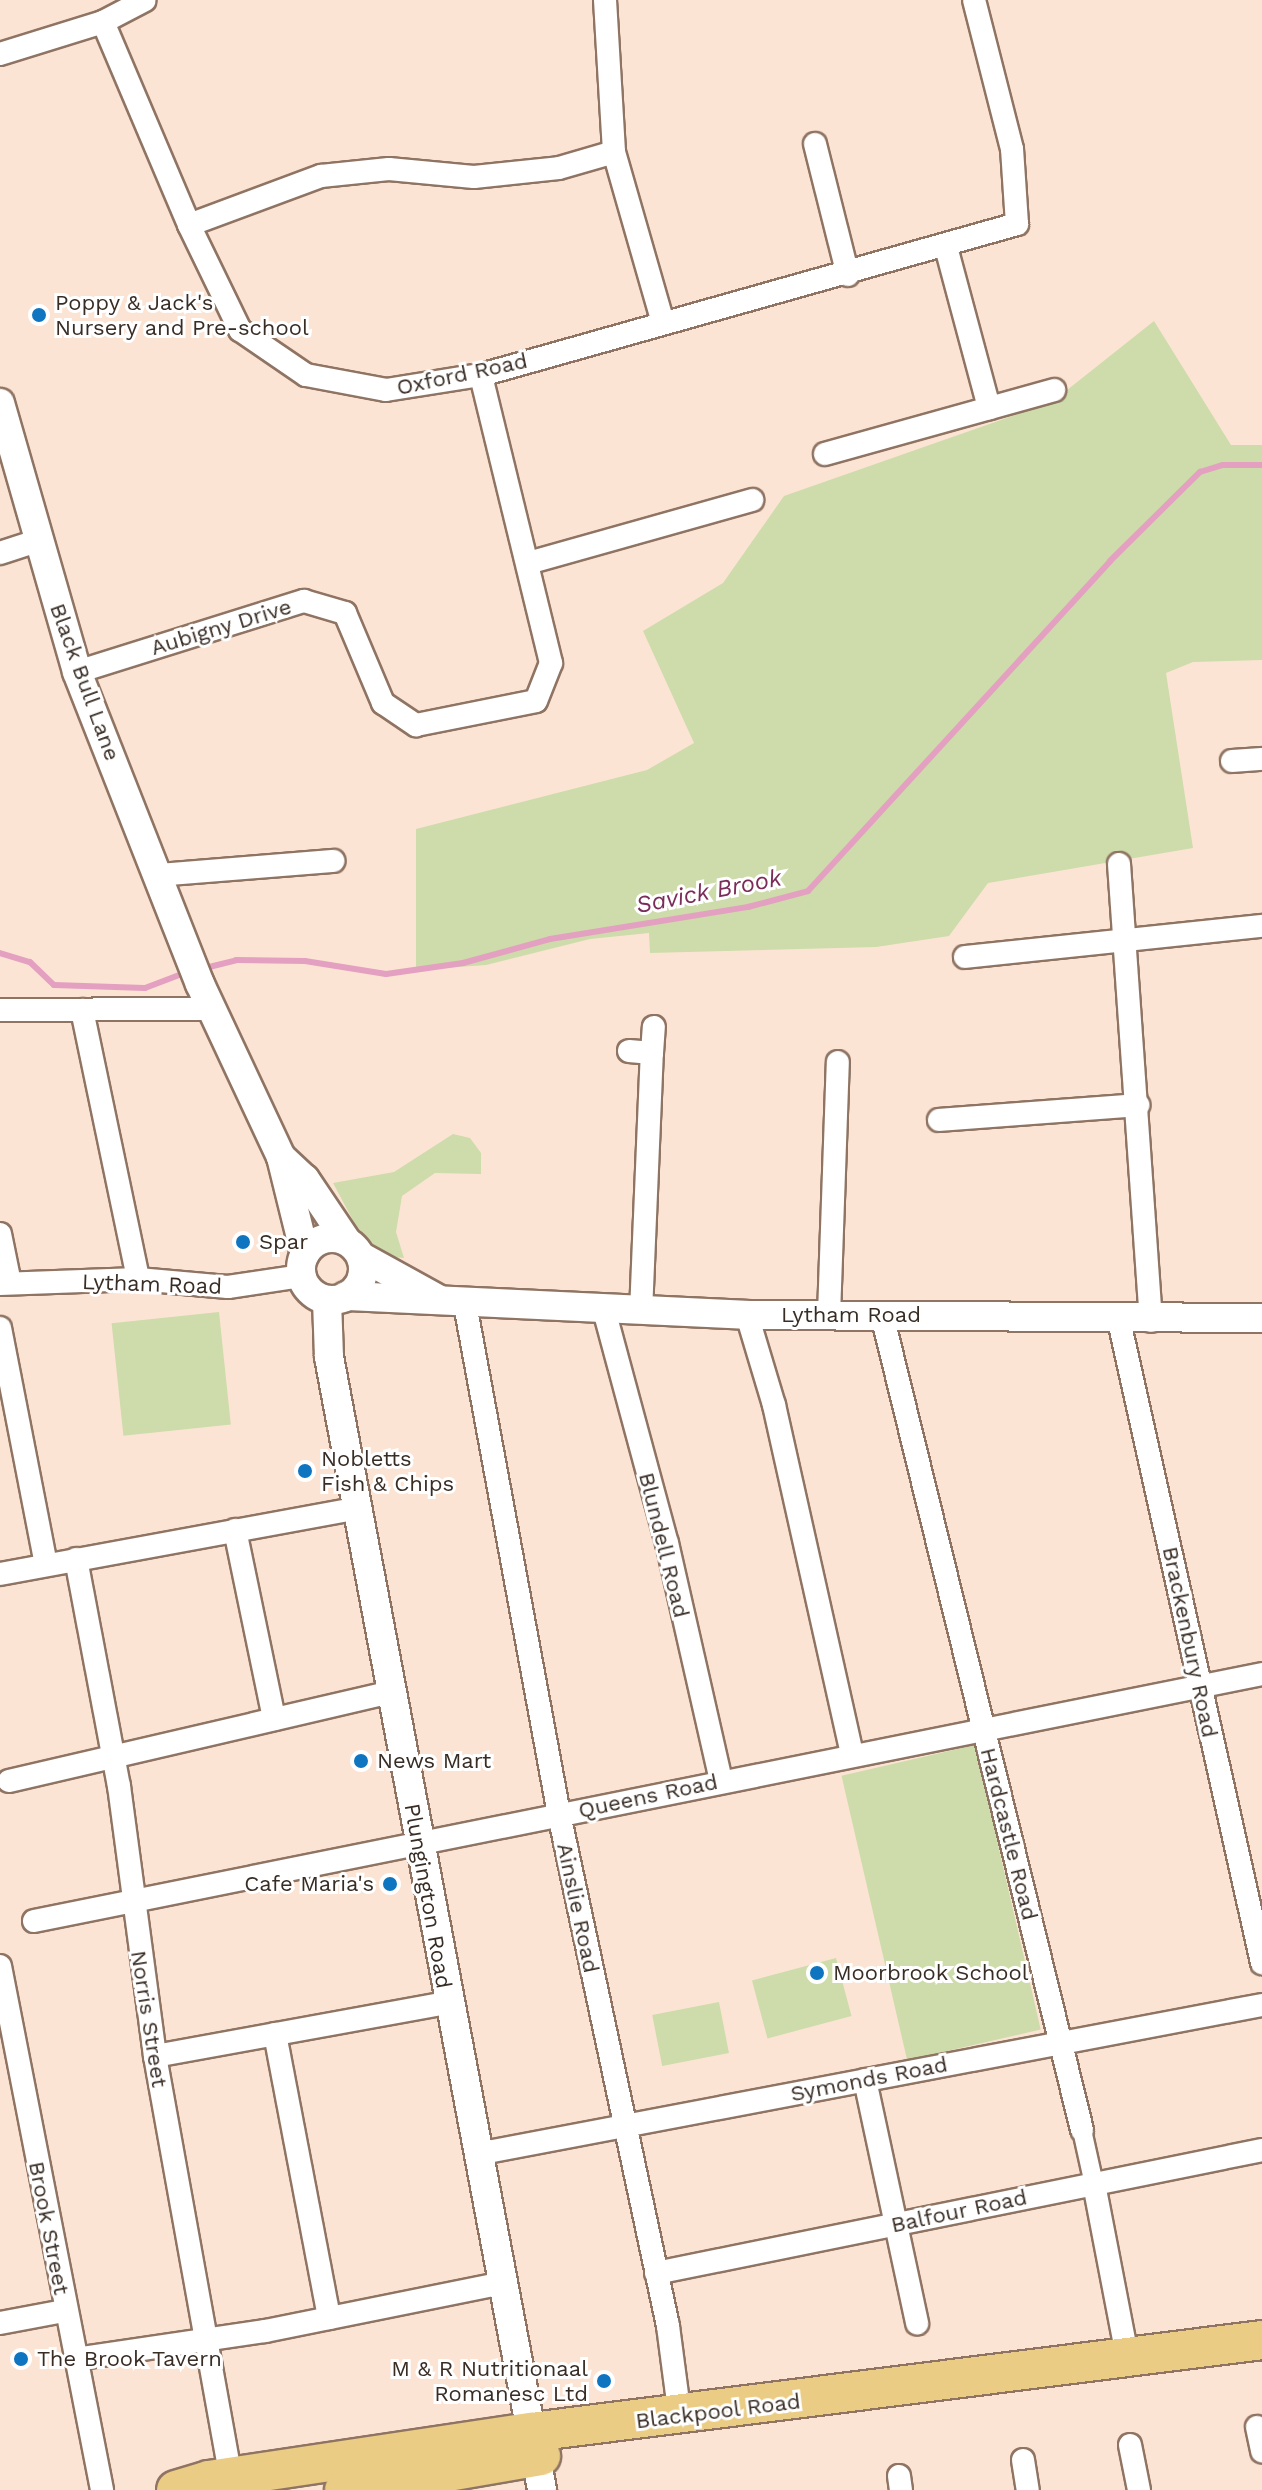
<!DOCTYPE html>
<style>
body{margin:0}
#map{position:relative;width:1262px;height:2490px;overflow:hidden;background:#fce4d4;font-family:"Work Sans",sans-serif}
div>[style]{position:absolute}
[style*='--x']{left:calc(var(--x)*1px);top:calc(var(--y)*1px);width:calc(var(--w)*1px);rotate:calc(var(--a)*1deg)}
.green>*{inset:0;background:#cddcaa;transform-origin:0 0}
.stream>*{height:6px;margin:-3px;padding:0 3px;transform-origin:3px;border-radius:3px;background:#e4a0c1}
.roads{filter:drop-shadow(2px 0 #8f7463) drop-shadow(-2px 0 #8f7463) drop-shadow(0 2px #8f7463) drop-shadow(0 -2px #8f7463)}
.pedestrian>*{height:18px;margin:-9px;padding:0 9px;transform-origin:9px;border-radius:9px;background:#fff}
.minor>*{height:22px;margin:-11px;padding:0 11px;transform-origin:11px;border-radius:11px;background:#fff}
.tertiary>*{height:28px;margin:-14px;padding:0 14px;transform-origin:14px;border-radius:14px;background:#fff}
.tertiary>.ring{margin:-14px;padding:0;box-sizing:content-box;background:none;border:28px solid #fff;border-radius:50%}
.trunk>*{height:38px;margin:-19px;padding:0 19px;transform-origin:19px;border-radius:19px;background:#eacc84}
.dots>*{width:22px;height:22px;translate:-50% -50%;box-sizing:border-box;border:4px solid #fff;border-radius:50%}
span{translate:-50% -50%;white-space:nowrap;text-align:center;line-height:1.15;-webkit-text-stroke:6px #fff;paint-order:stroke}
.poi-label{font-size:22px;color:#382d25}
.left{translate:0 -50%;text-align:left}
.right{translate:-100% -50%;text-align:right}
.street-label{font-size:22px;color:#382d25}
.water-label{font-size:24px;color:#7b2c59;font-style:italic}
</style>
<div id="map">
<div class="green">
<i style="clip-path:polygon(1154px 321px,1231px 445px,1262px 445px,1262px 660px,1193px 662px,1166px 673px,1193px 848px,988px 883px,949px 936px,876px 947px,650px 953px,649px 933px,590px 939px,486px 965px,416px 970px,416px 829px,647px 770px,694px 743px,643px 631px,723px 583px,784px 496px,1052px 402px)"></i>
<i style="clip-path:polygon(453px 1134px,470px 1138px,481px 1153px,481px 1174px,435px 1173px,402px 1196px,396px 1232px,404px 1258px,385px 1256px,356px 1226px,333px 1183px,394px 1172px)"></i>
<i style="left:219px;top:1312px;width:113px;height:108px;rotate:84deg"></i>
<i style="left:975px;top:1745px;width:292px;height:137px;rotate:77deg"></i>
<i style="left:836px;top:1958px;width:60px;height:87px;rotate:75deg"></i>
<i style="left:719px;top:2002px;width:52px;height:68px;rotate:79deg"></i>
</div>
<div class="stream">
<i style="--x:0;--y:953;--w:31;--a:17"></i>
<i style="--x:30;--y:962;--w:33;--a:44"></i>
<i style="--x:54;--y:985;--w:91;--a:1.9"></i>
<i style="--x:145;--y:988;--w:45;--a:-20.9"></i>
<i style="--x:201;--y:969;--w:36;--a:-14"></i>
<i style="--x:236;--y:960;--w:69;--a:0.8"></i>
<i style="--x:305;--y:961;--w:82;--a:9.1"></i>
<i style="--x:386;--y:974;--w:78;--a:-8.1"></i>
<i style="--x:463;--y:963;--w:90;--a:-15.4"></i>
<i style="--x:550;--y:939;--w:201;--a:-9.2"></i>
<i style="--x:748;--y:907;--w:62;--a:-14.9"></i>
<i style="--x:808;--y:891;--w:447;--a:-47.5"></i>
<i style="--x:1110;--y:561;--w:127;--a:-44.7"></i>
<i style="--x:1200;--y:472;--w:24;--a:-17"></i>
<i style="--x:1223;--y:465;--w:39;--a:0"></i>
</div>
<div class="roads">
<div class="pedestrian">
<i style="--x:1082;--y:2130;--w:55;--a:77.5"></i>
</div>
<div class="minor">
<i style="--x:605;--y:0;--w:152;--a:86.6"></i>
<i style="--x:614;--y:152;--w:178;--a:74"></i>
<i style="--x:103;--y:22;--w:220;--a:67"></i>
<i style="--x:189;--y:225;--w:117;--a:64.1"></i>
<i style="--x:240;--y:330;--w:80;--a:34.3"></i>
<i style="--x:306;--y:375;--w:81;--a:10.6"></i>
<i style="--x:386;--y:390;--w:96;--a:-9"></i>
<i style="--x:481;--y:375;--w:557;--a:-15.73"></i>
<i style="--x:1017;--y:224;--w:75;--a:-93.8"></i>
<i style="--x:1012;--y:149;--w:154;--a:-104.3"></i>
<i style="--x:0;--y:54;--w:108;--a:-17.3"></i>
<i style="--x:103;--y:22;--w:47;--a:-27.6"></i>
<i style="--x:815;--y:144;--w:135;--a:75.9"></i>
<i style="--x:189;--y:225;--w:141;--a:-20.4"></i>
<i style="--x:321;--y:176;--w:68;--a:-5.9"></i>
<i style="--x:389;--y:169;--w:85;--a:5.4"></i>
<i style="--x:474;--y:177;--w:85;--a:-6"></i>
<i style="--x:559;--y:168;--w:57;--a:-16.2"></i>
<i style="--x:946;--y:247;--w:167;--a:75"></i>
<i style="--x:825;--y:454;--w:238;--a:-15.6"></i>
<i style="--x:0;--y:553;--w:39;--a:-18"></i>
<i style="--x:528;--y:563;--w:233;--a:-15.7"></i>
<i style="--x:77;--y:672;--w:238;--a:-17.4"></i>
<i style="--x:304;--y:601;--w:43;--a:16.3"></i>
<i style="--x:345;--y:613;--w:98;--a:67.1"></i>
<i style="--x:383;--y:703;--w:40;--a:34"></i>
<i style="--x:416;--y:725;--w:122;--a:-11.3"></i>
<i style="--x:536;--y:701;--w:41;--a:-68.5"></i>
<i style="--x:551;--y:663;--w:296;--a:-103.7"></i>
<i style="--x:1232;--y:761;--w:30;--a:-4"></i>
<i style="--x:1119;--y:864;--w:458;--a:86"></i>
<i style="--x:158;--y:875;--w:176;--a:-4.6"></i>
<i style="--x:965;--y:957;--w:299;--a:-6"></i>
<i style="--x:0;--y:1010;--w:210;--a:-0.3"></i>
<i style="--x:82;--y:1010;--w:275;--a:78.2"></i>
<i style="--x:629;--y:1051;--w:23;--a:5"></i>
<i style="--x:652;--y:1053;--w:26;--a:-86"></i>
<i style="--x:939;--y:1120;--w:200;--a:-4.3"></i>
<i style="--x:0;--y:1234;--w:50;--a:78.5"></i>
<i style="--x:0;--y:1284;--w:138;--a:-2.1"></i>
<i style="--x:138;--y:1279;--w:90;--a:5.1"></i>
<i style="--x:228;--y:1287;--w:75;--a:-8.5"></i>
<i style="--x:465;--y:1304;--w:519;--a:79.56"></i>
<i style="--x:559;--y:1814;--w:523;--a:77.98"></i>
<i style="--x:668;--y:2326;--w:92;--a:82.5"></i>
<i style="--x:604;--y:1310;--w:241;--a:74.9"></i>
<i style="--x:667;--y:1543;--w:244;--a:77.2"></i>
<i style="--x:641;--y:1312;--w:259;--a:-87.6"></i>
<i style="--x:747;--y:1315;--w:94;--a:73.3"></i>
<i style="--x:774;--y:1405;--w:358;--a:77.4"></i>
<i style="--x:829;--y:1315;--w:253;--a:-88"></i>
<i style="--x:882;--y:1315;--w:839;--a:76.21"></i>
<i style="--x:1119;--y:1321;--w:658;--a:77.44"></i>
<i style="--x:0;--y:1328;--w:241;--a:79"></i>
<i style="--x:235;--y:1530;--w:193;--a:78.3"></i>
<i style="--x:76;--y:1559;--w:231;--a:79.3"></i>
<i style="--x:119;--y:1786;--w:272;--a:82.4"></i>
<i style="--x:155;--y:2056;--w:428;--a:79.8"></i>
<i style="--x:0;--y:1574;--w:364;--a:-10.4"></i>
<i style="--x:9;--y:1781;--w:392;--a:-13.1"></i>
<i style="--x:34;--y:1921;--w:1253;--a:-11.37"></i>
<i style="--x:0;--y:1966;--w:534;--a:78.98"></i>
<i style="--x:275;--y:2034;--w:289;--a:79.2"></i>
<i style="--x:155;--y:2056;--w:297;--a:-10.3"></i>
<i style="--x:865;--y:2080;--w:249;--a:77.9"></i>
<i style="--x:477;--y:2154;--w:799;--a:-10.75"></i>
<i style="--x:1094;--y:2184;--w:175;--a:79.1"></i>
<i style="--x:656;--y:2273;--w:618;--a:-11.47"></i>
<i style="--x:0;--y:2323;--w:65;--a:-10.6"></i>
<i style="--x:75;--y:2359;--w:192;--a:-8.4"></i>
<i style="--x:265;--y:2331;--w:242;--a:-11.4"></i>
<i style="--x:1257;--y:2427;--w:25;--a:78"></i>
<i style="--x:1130;--y:2445;--w:46;--a:78.7"></i>
<i style="--x:1023;--y:2460;--w:30;--a:81"></i>
<i style="--x:899;--y:2476;--w:14;--a:82"></i>
</div>
<div class="tertiary">
<i style="--x:0;--y:403;--w:280;--a:74"></i>
<i style="--x:77;--y:672;--w:335;--a:68.5"></i>
<i style="--x:200;--y:984;--w:191;--a:64.9"></i>
<i style="--x:281;--y:1157;--w:100;--a:76.1"></i>
<i style="--x:281;--y:1157;--w:33;--a:43"></i>
<i style="--x:305;--y:1179;--w:73;--a:56.1"></i>
<i class="ring" style="left:301px;top:1238px;width:34px;height:34px"></i>
<i style="--x:362;--y:1257;--w:87;--a:28.9"></i>
<i style="--x:346;--y:1296;--w:401;--a:2.7"></i>
<i style="--x:747;--y:1315;--w:515;--a:0.33"></i>
<i style="--x:327;--y:1300;--w:57;--a:88"></i>
<i style="--x:329;--y:1357;--w:1153;--a:79.35"></i>
</div>
<div class="trunk">
<i style="--x:176;--y:2490;--w:34;--a:-17"></i>
<i style="--x:209;--y:2480;--w:327;--a:-8.5"></i>
<i style="--x:532;--y:2432;--w:736;--a:-7.18"></i>
<i style="--x:344;--y:2490;--w:200;--a:-9.8"></i>
</div>
</div>
<div class="dots">
<i style="left:39px;top:315px;background:#1075c0"></i>
<i style="left:243px;top:1242px;background:#1075c0"></i>
<i style="left:305px;top:1471px;background:#1075c0"></i>
<i style="left:361px;top:1761px;background:#1075c0"></i>
<i style="left:390px;top:1884px;background:#1075c0"></i>
<i style="left:817px;top:1973px;background:#1075c0"></i>
<i style="left:21px;top:2359px;background:#1075c0"></i>
<i style="left:604px;top:2381px;background:#1075c0"></i>
</div>
<div class="poi-label">
<span class="left" style="left:55px;top:315px">Poppy &amp; Jack's<br>Nursery and Pre-school</span>
<span class="left" style="left:259px;top:1242px">Spar</span>
<span class="left" style="left:321px;top:1471px">Nobletts<br>Fish &amp; Chips</span>
<span class="left" style="left:377px;top:1761px">News Mart</span>
<span class="right" style="left:374px;top:1884px">Cafe Maria's</span>
<span class="left" style="left:833px;top:1973px">Moorbrook School</span>
<span class="left" style="left:37px;top:2359px">The Brook Tavern</span>
<span class="right" style="left:588px;top:2381px">M &amp; R Nutritionaal<br>Romanesc Ltd</span>
</div>
<div class="street-label">
<span style="left:462px;top:374px;rotate:-12deg">Oxford Road</span>
<span style="left:221px;top:627px;rotate:-17deg">Aubigny Drive</span>
<span style="left:85px;top:682px;rotate:70deg">Black Bull Lane</span>
<span style="left:152px;top:1284px;rotate:2deg">Lytham Road</span>
<span style="left:851px;top:1315px">Lytham Road</span>
<span style="left:664px;top:1545px;rotate:76deg">Blundell Road</span>
<span style="left:1190px;top:1642px;rotate:78deg">Brackenbury Road</span>
<span style="left:648px;top:1796px;rotate:-12deg">Queens Road</span>
<span style="left:1009px;top:1834px;rotate:76deg">Hardcastle Road</span>
<span style="left:428px;top:1896px;rotate:80deg">Plungington Road</span>
<span style="left:578px;top:1908px;rotate:78deg">Ainslie Road</span>
<span style="left:149px;top:2019px;rotate:81deg">Norris Street</span>
<span style="left:869px;top:2079px;rotate:-11deg">Symonds Road</span>
<span style="left:959px;top:2211px;rotate:-12deg">Balfour Road</span>
<span style="left:49px;top:2228px;rotate:79deg">Brook Street</span>
<span style="left:718px;top:2411px;rotate:-7deg">Blackpool Road</span>
</div>
<div class="water-label">
<span style="left:709px;top:892px;rotate:-11deg">Savick Brook</span>
</div>
</div>
